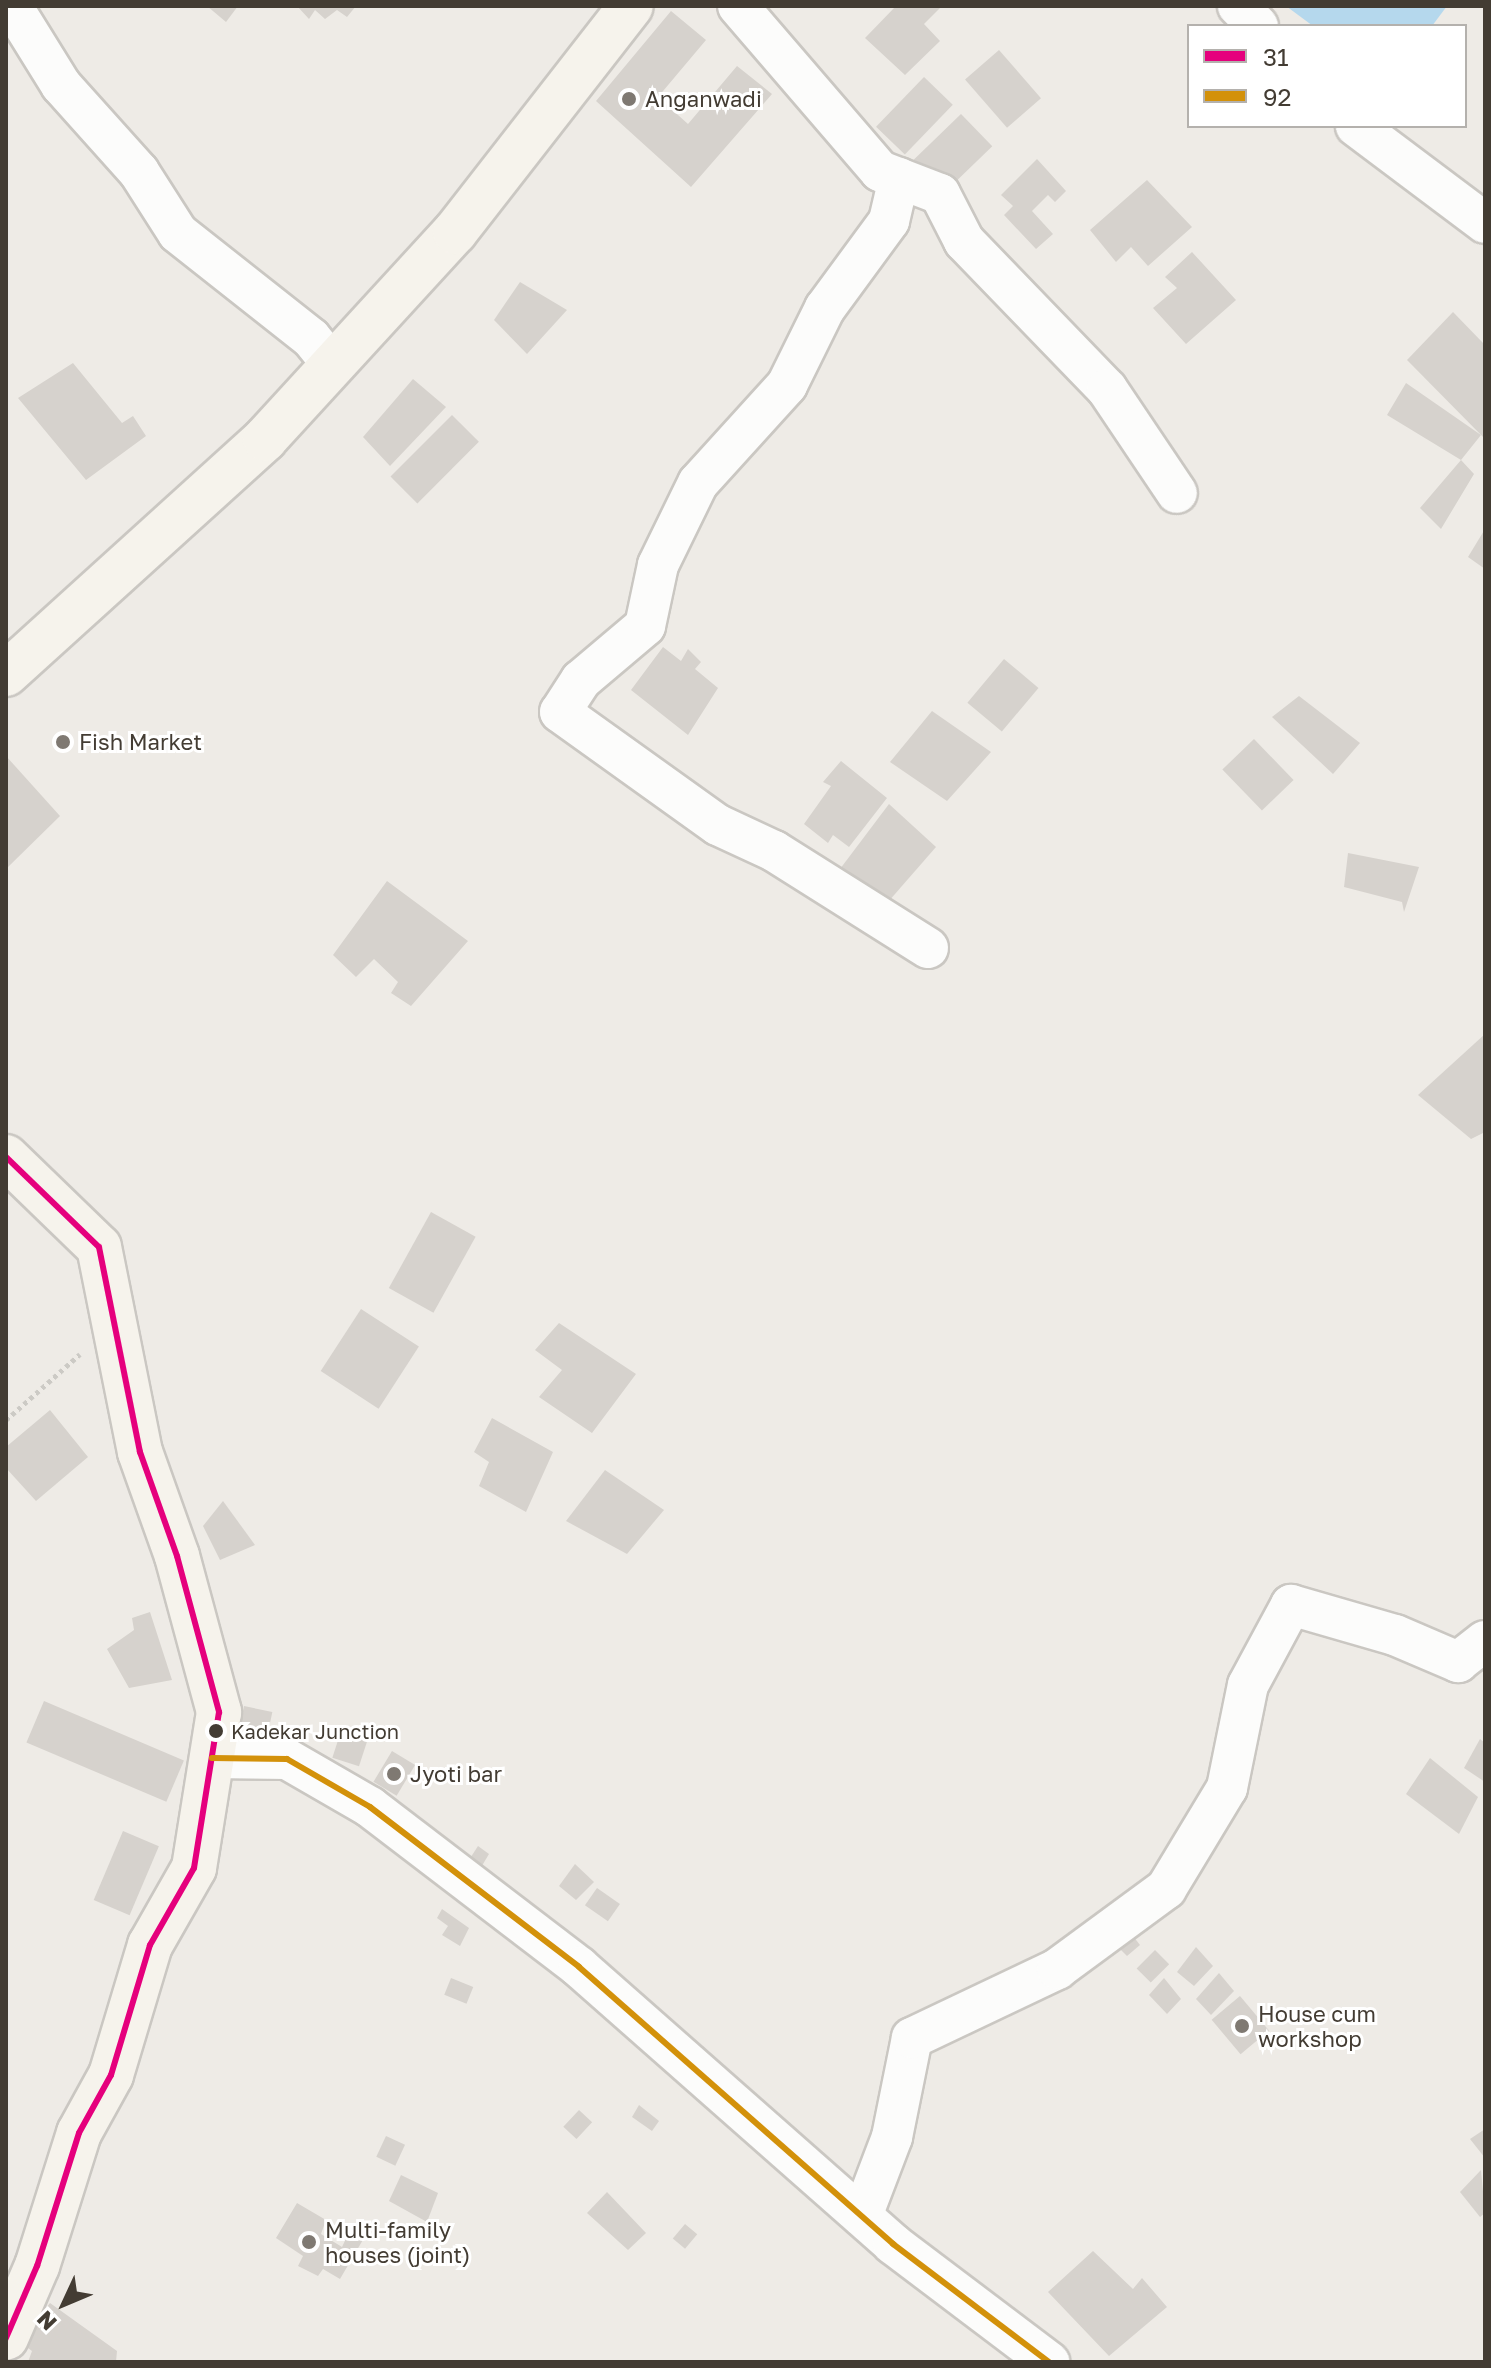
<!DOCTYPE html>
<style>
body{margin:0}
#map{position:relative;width:1491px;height:2368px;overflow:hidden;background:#eeebe6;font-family:"Golos Text",sans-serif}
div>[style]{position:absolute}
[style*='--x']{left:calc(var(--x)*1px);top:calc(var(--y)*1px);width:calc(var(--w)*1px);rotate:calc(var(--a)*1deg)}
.water>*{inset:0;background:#b5d8ed}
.building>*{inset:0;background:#d6d2cd;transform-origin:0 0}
.path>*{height:5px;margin-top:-2.5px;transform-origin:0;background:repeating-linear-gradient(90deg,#cccac5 0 4px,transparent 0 8px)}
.roads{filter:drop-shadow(2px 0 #cac7c2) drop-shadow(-2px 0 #cac7c2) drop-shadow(0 2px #cac7c2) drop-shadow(0 -2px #cac7c2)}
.street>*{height:40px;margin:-20px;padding:0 20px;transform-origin:20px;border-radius:20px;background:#fcfcfb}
.secondary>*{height:44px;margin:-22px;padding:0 22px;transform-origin:22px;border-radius:22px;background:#f6f3ec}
.bus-1>*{height:6px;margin:-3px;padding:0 3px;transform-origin:3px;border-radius:3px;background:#e5007d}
.bus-2>*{height:6px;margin:-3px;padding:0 3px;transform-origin:3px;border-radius:3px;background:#d3910a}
.dots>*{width:22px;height:22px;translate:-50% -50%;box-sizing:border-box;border:4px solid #fff;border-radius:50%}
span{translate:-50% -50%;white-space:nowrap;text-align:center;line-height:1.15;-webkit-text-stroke:6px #fff;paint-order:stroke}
.bus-label{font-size:20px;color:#433c33}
.left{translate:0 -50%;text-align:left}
.poi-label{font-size:22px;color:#433c33}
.frame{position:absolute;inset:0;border:8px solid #433c33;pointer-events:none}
.legend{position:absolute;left:1187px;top:24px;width:280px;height:104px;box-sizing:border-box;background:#fff;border:2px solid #b4b1ad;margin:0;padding:10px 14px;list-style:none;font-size:24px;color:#433c33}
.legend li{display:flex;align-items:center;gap:16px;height:40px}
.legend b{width:40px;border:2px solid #b4b1ad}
.north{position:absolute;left:24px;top:2264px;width:80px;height:80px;-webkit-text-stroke:6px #fff;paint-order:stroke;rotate:226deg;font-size:22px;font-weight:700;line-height:32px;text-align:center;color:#433c33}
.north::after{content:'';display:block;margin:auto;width:28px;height:36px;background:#433c33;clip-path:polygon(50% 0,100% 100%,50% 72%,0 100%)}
</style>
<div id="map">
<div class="water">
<i style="clip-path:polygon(1286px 6px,1447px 6px,1432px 26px,1313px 26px)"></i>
</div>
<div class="building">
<i style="clip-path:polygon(207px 6px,238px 6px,226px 22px)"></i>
<i style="clip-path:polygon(297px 6px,356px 6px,347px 17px,337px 10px,325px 19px,315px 10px,309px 19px)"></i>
<i style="clip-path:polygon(896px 6px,942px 6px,924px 24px,940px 41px,905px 75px,865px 38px)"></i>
<i style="clip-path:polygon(671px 11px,706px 40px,658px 97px,688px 124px,737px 66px,772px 94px,691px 187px,596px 101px)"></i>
<i style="left:999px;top:50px;width:64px;height:45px;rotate:49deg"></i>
<i style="left:924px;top:77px;width:40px;height:69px;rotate:44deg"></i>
<i style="left:961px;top:114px;width:45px;height:69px;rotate:46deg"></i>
<i style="clip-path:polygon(1037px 159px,1066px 191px,1055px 202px,1048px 195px,1032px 211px,1053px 234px,1036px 249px,1004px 215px,1013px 206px,1001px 195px)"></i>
<i style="clip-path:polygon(1147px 180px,1192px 227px,1148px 266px,1131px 247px,1116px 262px,1090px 230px)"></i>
<i style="clip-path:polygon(1192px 252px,1236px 300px,1186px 344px,1153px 308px,1177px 288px,1165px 277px)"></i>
<i style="clip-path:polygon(520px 282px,567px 310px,527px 354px,494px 320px)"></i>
<i style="clip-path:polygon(1453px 312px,1485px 345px,1485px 439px,1407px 360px)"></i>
<i style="clip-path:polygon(73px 363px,122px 423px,133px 416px,146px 436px,86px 480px,18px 398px)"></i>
<i style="clip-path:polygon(413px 379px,446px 407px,390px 466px,363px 437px)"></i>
<i style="clip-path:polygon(1406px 383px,1481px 435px,1461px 460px,1474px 474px,1441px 529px,1420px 508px,1461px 460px,1387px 415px)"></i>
<i style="left:452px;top:415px;width:38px;height:87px;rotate:45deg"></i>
<i style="clip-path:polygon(1485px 529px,1485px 569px,1468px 557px)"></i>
<i style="clip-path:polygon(663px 647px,681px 661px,688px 649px,701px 662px,695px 669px,718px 688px,688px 735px,631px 690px)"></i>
<i style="left:1004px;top:659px;width:45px;height:57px;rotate:40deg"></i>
<i style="clip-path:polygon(1299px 696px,1360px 743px,1333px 774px,1272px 717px)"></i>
<i style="clip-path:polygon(932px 711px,991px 752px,947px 801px,890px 762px)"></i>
<i style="left:1254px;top:739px;width:57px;height:44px;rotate:46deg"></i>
<i style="clip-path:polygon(6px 756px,60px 816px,6px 869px)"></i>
<i style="clip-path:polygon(841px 761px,887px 798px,849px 847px,833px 835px,828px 843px,804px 824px,831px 786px,823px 782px)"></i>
<i style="clip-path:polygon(889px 804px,936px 847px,888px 902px,840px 869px)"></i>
<i style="clip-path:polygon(1348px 853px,1419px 867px,1404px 912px,1402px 902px,1344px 887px)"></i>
<i style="clip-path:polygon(387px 881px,468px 941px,411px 1006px,391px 993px,398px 982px,374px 959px,356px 977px,333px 955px)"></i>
<i style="clip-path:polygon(1485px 1034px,1485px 1132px,1471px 1139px,1418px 1095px)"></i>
<i style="left:431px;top:1212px;width:51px;height:87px;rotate:29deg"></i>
<i style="left:361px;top:1309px;width:69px;height:74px;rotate:33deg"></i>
<i style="clip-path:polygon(559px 1323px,636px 1374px,592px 1433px,539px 1397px,562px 1370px,535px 1350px)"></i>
<i style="clip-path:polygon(50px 1410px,88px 1457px,36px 1501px,6px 1468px,6px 1447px)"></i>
<i style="clip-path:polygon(492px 1418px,553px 1452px,526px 1512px,479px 1486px,489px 1462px,474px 1452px)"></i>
<i style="clip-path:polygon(605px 1470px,664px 1510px,627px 1554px,566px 1521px)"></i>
<i style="clip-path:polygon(223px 1501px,255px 1545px,220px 1560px,203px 1526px)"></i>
<i style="clip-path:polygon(150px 1612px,172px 1680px,129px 1688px,107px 1649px,134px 1630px,132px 1618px)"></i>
<i style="left:44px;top:1701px;width:152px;height:45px;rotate:23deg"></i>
<i style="left:244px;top:1706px;width:29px;height:27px;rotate:12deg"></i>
<i style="left:341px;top:1731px;width:28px;height:28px;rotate:18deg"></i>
<i style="clip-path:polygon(1480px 1739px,1485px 1743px,1485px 1782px,1464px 1768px)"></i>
<i style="left:392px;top:1751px;width:27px;height:36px;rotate:31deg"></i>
<i style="clip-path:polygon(1430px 1758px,1478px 1797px,1459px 1834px,1406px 1794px)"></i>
<i style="left:123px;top:1831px;width:39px;height:75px;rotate:23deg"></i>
<i style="clip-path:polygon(478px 1846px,489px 1854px,480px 1869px,467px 1863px)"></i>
<i style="clip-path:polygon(575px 1864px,594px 1882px,576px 1900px,559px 1886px)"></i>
<i style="left:597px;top:1888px;width:28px;height:21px;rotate:35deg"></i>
<i style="clip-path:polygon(442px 1909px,469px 1928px,460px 1946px,442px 1935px,448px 1926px,437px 1918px)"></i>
<i style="clip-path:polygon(1126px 1927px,1140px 1945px,1127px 1956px,1111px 1940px)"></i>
<i style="clip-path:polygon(1196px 1947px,1213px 1966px,1194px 1986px,1177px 1972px)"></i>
<i style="left:1155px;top:1950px;width:20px;height:26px;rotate:45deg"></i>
<i style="clip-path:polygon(1219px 1973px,1234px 1991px,1211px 2015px,1196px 1999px)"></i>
<i style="left:451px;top:1978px;width:24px;height:18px;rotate:22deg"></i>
<i style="clip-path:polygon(1164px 1978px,1181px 1999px,1167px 2014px,1149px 1995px)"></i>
<i style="left:1240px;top:1996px;width:45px;height:37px;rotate:50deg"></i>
<i style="clip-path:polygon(639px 2105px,659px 2121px,652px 2131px,632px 2117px)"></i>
<i style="left:579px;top:2110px;width:18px;height:23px;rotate:43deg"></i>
<i style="clip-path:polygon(1485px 2129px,1485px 2158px,1470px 2139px)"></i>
<i style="left:386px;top:2136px;width:21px;height:23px;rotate:25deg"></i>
<i style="clip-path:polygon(1481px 2170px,1485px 2213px,1480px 2217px,1460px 2192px)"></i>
<i style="clip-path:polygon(401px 2175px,438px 2193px,427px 2222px,389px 2201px)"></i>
<i style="clip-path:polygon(607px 2192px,646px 2233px,628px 2250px,587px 2213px)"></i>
<i style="clip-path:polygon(297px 2203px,326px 2220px,321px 2234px,342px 2247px,350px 2230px,364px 2238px,340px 2279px,323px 2269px,318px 2276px,298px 2266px,303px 2256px,276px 2238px)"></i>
<i style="left:685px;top:2224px;width:16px;height:19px;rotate:40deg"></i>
<i style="clip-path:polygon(1093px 2251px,1133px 2289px,1142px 2278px,1167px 2307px,1109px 2356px,1048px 2292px)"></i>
<i style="clip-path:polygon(50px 2303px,117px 2351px,116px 2362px,28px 2362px,32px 2351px,20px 2342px)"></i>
</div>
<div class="path">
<i style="--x:6;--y:1420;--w:99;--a:-41.7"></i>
</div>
<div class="roads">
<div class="street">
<i style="--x:12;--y:6;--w:93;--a:58.2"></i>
<i style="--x:61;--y:85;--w:117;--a:48.1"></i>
<i style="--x:139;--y:172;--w:72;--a:57.4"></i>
<i style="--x:178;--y:233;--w:169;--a:38.3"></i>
<i style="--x:311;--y:338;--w:35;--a:51"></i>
<i style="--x:738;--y:6;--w:218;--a:49.3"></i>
<i style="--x:880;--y:171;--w:64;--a:21"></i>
<i style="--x:940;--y:194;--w:53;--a:62.9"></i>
<i style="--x:964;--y:241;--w:206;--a:46"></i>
<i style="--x:1107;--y:389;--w:125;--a:56.1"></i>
<i style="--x:1238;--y:6;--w:28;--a:45"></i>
<i style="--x:1356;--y:126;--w:161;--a:36.9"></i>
<i style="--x:899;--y:178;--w:44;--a:103.1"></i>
<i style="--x:889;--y:221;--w:108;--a:126.3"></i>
<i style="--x:825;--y:308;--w:86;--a:116.3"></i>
<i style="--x:787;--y:385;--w:132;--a:132.2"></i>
<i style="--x:698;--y:483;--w:91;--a:116"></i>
<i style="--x:658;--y:565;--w:62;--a:102"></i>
<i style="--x:645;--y:626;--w:84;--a:139.8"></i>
<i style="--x:581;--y:680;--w:38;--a:123"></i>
<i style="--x:560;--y:712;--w:194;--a:35.6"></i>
<i style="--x:718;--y:825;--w:62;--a:24.9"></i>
<i style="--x:774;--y:851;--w:182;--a:32.2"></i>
<i style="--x:212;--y:1758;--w:75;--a:0.8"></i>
<i style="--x:287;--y:1759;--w:96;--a:30"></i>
<i style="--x:370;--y:1807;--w:263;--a:37.4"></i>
<i style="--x:579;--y:1967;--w:419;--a:41.4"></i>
<i style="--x:893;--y:2244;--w:196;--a:37.1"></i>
<i style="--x:862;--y:2216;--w:85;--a:-69.2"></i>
<i style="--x:892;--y:2137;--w:101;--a:-78.6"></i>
<i style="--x:912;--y:2038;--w:161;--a:-25.4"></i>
<i style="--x:1057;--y:1969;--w:135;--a:-36.3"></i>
<i style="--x:1166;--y:1889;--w:118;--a:-58.9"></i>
<i style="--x:1227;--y:1788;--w:105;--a:-78.5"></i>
<i style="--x:1248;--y:1685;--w:91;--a:-61.7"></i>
<i style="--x:1291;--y:1605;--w:108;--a:16.1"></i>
<i style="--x:1395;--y:1635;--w:69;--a:23.2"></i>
<i style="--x:1458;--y:1662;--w:34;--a:-38"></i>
</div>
<div class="secondary">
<i style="--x:6;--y:674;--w:350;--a:-42.2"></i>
<i style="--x:265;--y:439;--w:281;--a:-47.5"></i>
<i style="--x:455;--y:232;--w:286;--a:-52.1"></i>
<i style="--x:6;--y:1157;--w:129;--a:44.1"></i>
<i style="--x:99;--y:1247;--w:209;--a:78.7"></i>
<i style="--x:140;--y:1452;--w:110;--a:70.4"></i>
<i style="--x:177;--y:1556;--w:162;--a:74.9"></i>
<i style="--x:219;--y:1712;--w:158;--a:99.1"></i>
<i style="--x:194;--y:1868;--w:89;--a:119.7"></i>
<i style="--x:150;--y:1945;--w:136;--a:106.7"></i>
<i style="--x:111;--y:2075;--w:66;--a:118.9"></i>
<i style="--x:79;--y:2133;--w:139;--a:107.5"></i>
<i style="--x:37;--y:2266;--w:78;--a:113.3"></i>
</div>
</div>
<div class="bus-1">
<i style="--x:6;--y:1157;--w:129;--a:44.1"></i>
<i style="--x:99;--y:1247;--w:209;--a:78.7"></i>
<i style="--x:140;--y:1452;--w:110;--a:70.4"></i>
<i style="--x:177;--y:1556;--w:162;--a:74.9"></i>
<i style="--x:219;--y:1712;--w:158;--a:99.1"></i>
<i style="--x:194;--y:1868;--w:89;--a:119.7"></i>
<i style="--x:150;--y:1945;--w:136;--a:106.7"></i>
<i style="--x:111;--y:2075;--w:66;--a:118.9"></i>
<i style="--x:79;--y:2133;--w:139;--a:107.5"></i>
<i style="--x:37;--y:2266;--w:78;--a:113.3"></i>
</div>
<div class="bus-2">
<i style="--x:212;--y:1758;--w:75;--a:0.8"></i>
<i style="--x:287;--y:1759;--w:96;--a:30"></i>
<i style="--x:370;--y:1807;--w:263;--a:37.4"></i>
<i style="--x:579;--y:1967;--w:419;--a:41.4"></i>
<i style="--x:893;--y:2244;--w:196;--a:37.1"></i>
</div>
<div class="dots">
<i style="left:629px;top:99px;background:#7f7972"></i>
<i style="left:63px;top:742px;background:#7f7972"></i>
<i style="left:216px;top:1731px;background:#433c33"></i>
<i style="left:394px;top:1774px;background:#7f7972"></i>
<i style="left:1242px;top:2026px;background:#7f7972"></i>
<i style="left:309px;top:2242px;background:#7f7972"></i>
</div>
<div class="bus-label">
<span class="left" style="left:231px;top:1731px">Kadekar Junction</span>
</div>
<div class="poi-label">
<span class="left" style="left:645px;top:99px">Anganwadi</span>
<span class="left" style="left:79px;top:742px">Fish Market</span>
<span class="left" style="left:410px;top:1774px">Jyoti bar</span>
<span class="left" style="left:1258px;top:2026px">House cum<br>workshop</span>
<span class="left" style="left:325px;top:2242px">Multi-family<br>houses (joint)</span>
</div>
<div class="frame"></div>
<ul class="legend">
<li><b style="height:10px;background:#e5007d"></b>31</li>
<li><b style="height:10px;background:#d3910a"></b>92</li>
</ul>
<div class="north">N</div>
</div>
